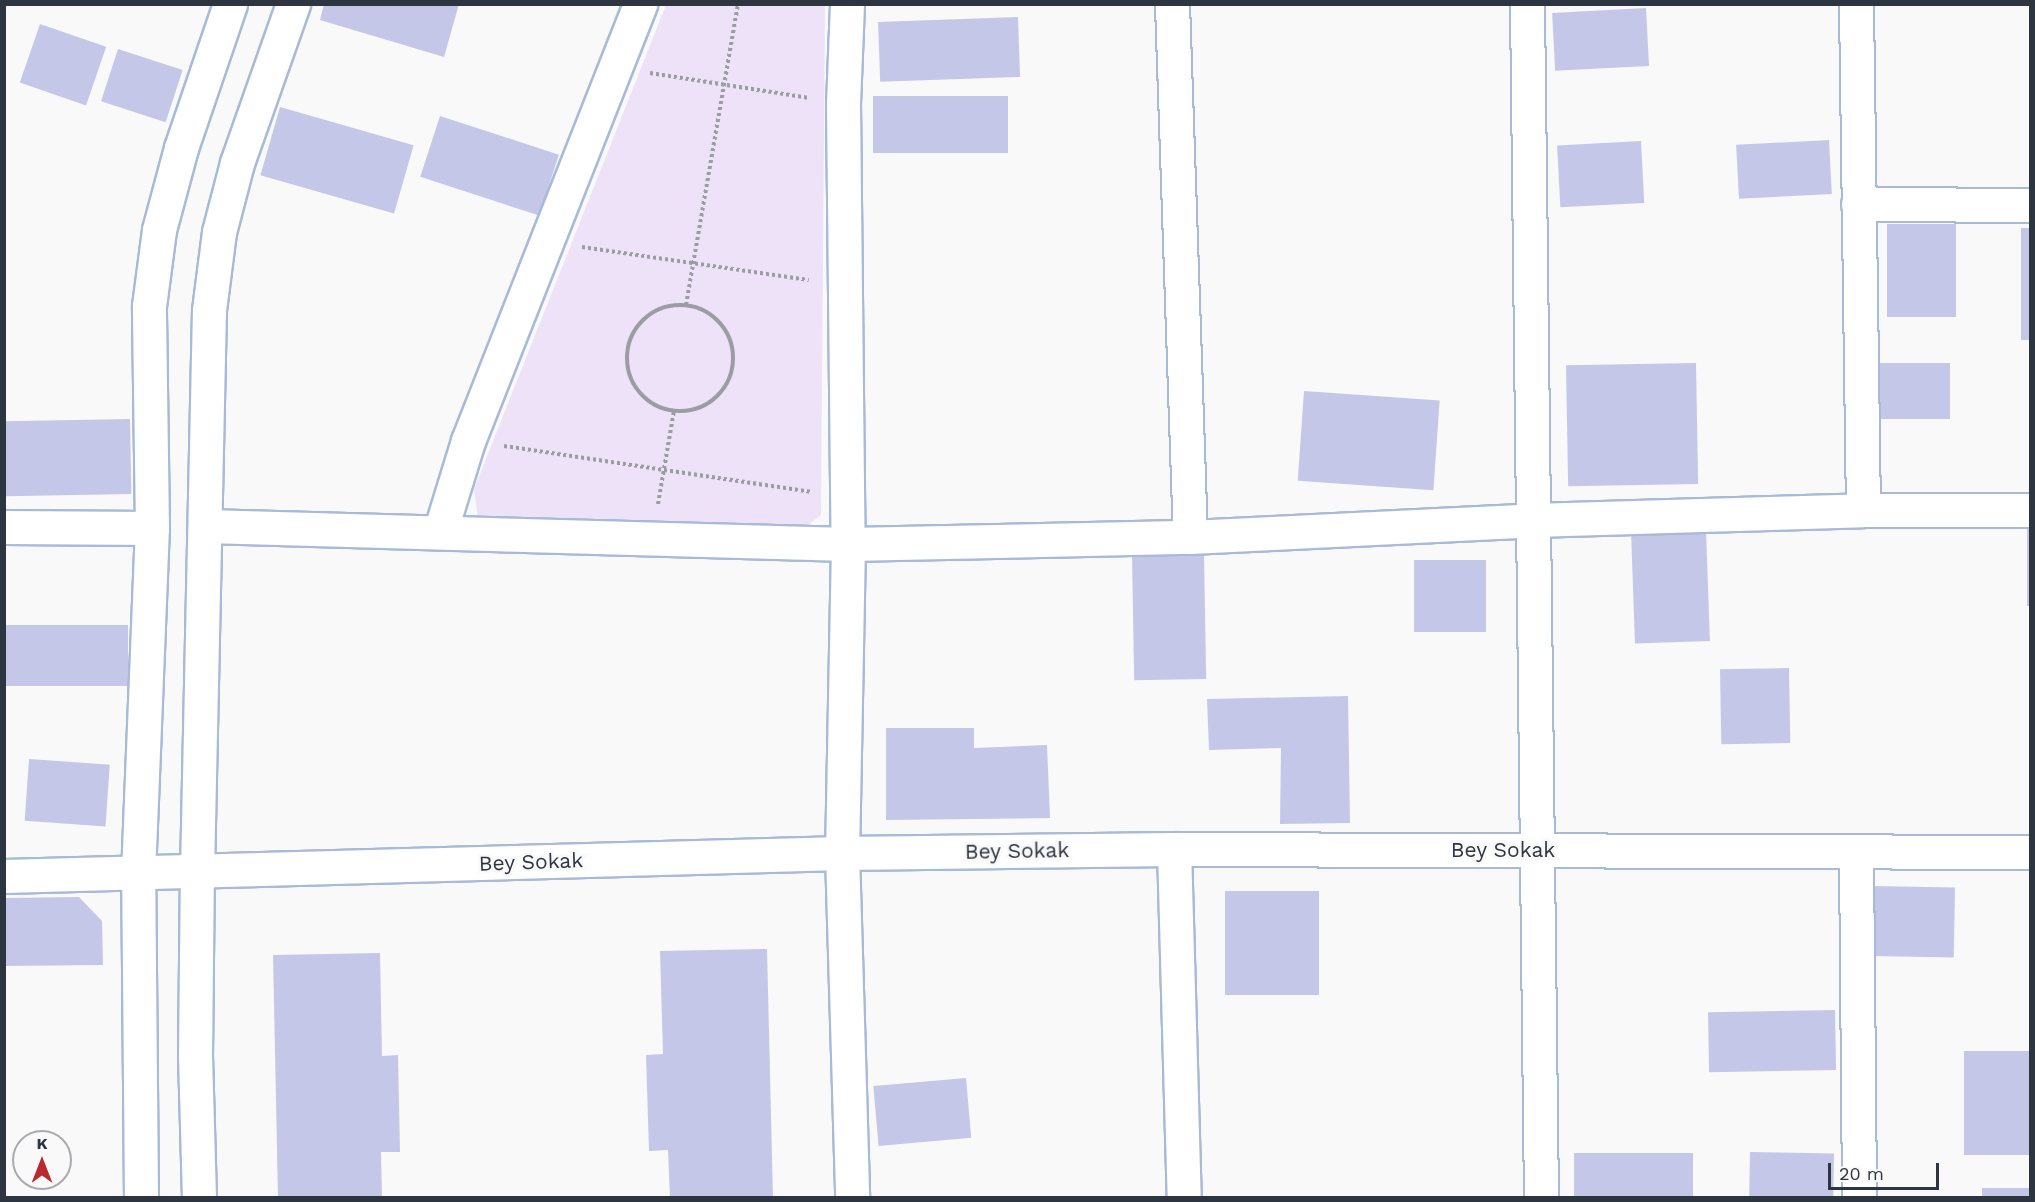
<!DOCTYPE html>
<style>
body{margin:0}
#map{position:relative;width:2035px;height:1202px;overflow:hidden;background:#f9f9f9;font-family:"Work Sans",sans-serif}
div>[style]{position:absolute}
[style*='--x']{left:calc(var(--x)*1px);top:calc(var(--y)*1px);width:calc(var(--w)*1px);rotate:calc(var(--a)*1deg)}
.green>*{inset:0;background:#eee2f9}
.building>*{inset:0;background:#c5c7e8;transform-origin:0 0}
.path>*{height:4px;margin-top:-2px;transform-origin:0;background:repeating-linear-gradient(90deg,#9a9da2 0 3px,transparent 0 6px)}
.path>.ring{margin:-2px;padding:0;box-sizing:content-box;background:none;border:4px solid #9a9da2;border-radius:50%}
.roads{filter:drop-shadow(2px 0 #a7bad7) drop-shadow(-2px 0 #a7bad7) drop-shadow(0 2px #a7bad7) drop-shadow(0 -2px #a7bad7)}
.street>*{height:33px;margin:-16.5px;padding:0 16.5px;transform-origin:16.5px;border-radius:16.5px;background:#fff}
.secondary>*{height:33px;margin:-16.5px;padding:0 16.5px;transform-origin:16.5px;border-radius:16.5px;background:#fff}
span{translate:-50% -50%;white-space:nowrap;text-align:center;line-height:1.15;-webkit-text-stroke:6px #f9f9f9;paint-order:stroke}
.street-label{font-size:21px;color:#2d3540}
.frame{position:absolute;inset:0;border:6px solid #2d3540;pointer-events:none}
.north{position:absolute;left:12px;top:1130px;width:60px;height:60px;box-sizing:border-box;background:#f9f9f9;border:2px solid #a7abaf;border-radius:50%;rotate:0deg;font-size:16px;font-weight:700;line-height:24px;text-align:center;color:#2d3540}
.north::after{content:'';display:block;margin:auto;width:21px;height:27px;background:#b92930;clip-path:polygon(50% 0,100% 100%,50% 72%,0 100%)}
.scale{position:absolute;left:1828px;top:1163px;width:111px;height:27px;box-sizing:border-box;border:3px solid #2d3540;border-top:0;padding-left:8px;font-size:18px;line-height:21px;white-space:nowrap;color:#2d3540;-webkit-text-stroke:4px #f9f9f9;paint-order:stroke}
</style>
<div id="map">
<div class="green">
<i style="clip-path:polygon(666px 5px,825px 5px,821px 515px,803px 529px,478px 519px,474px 489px)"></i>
</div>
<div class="building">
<i style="clip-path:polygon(324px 4px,459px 4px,444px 57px,320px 20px)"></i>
<i style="left:1646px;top:8px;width:58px;height:94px;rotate:87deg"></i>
<i style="left:1018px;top:17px;width:60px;height:140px;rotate:88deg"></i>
<i style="left:40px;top:24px;width:70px;height:62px;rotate:19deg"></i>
<i style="left:118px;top:49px;width:68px;height:55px;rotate:18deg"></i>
<i style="left:1008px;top:96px;width:57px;height:135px;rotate:90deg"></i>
<i style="left:280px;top:107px;width:139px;height:71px;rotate:16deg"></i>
<i style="left:440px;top:116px;width:125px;height:64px;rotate:18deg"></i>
<i style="left:1829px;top:140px;width:54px;height:93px;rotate:87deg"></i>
<i style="left:1641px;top:141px;width:62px;height:84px;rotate:87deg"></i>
<i style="left:1887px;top:224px;width:69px;height:93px"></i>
<i style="left:2021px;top:228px;width:9px;height:112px"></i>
<i style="left:1696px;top:363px;width:121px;height:130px;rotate:89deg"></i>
<i style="left:1950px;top:363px;width:56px;height:72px;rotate:90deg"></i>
<i style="left:1304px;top:391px;width:136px;height:90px;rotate:4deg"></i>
<i style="left:130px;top:419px;width:75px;height:126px;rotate:89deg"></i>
<i style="left:2027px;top:526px;width:3px;height:80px"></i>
<i style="left:1706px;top:529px;width:112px;height:75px;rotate:88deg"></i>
<i style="left:1204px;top:554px;width:125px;height:72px;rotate:89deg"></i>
<i style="left:1414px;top:560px;width:72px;height:72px"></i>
<i style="left:4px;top:625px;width:124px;height:61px"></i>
<i style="left:1789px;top:668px;width:75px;height:69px;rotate:89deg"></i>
<i style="clip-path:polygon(1348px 696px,1350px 823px,1280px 824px,1281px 748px,1209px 750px,1207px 699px)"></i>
<i style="clip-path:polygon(886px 728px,974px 728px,974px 748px,1047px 745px,1050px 818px,886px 820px)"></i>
<i style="left:29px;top:759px;width:81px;height:62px;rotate:4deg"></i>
<i style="left:1871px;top:886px;width:84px;height:70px;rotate:1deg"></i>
<i style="left:1225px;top:891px;width:94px;height:104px"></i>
<i style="clip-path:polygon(79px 897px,102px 921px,103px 965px,4px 966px,4px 898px)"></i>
<i style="clip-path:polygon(767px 949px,773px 1198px,670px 1198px,668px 1150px,649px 1151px,646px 1055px,663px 1054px,660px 951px)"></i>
<i style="clip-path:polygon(380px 953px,382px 1056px,398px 1055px,400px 1152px,381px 1152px,382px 1198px,278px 1198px,273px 955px)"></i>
<i style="left:1835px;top:1010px;width:60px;height:127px;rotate:89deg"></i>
<i style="left:2030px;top:1051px;width:104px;height:66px;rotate:90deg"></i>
<i style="left:966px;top:1078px;width:60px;height:93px;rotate:85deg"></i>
<i style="left:1750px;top:1152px;width:84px;height:46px;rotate:1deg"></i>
<i style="left:1574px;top:1153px;width:119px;height:45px"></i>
<i style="left:1982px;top:1188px;width:48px;height:10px"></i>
</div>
<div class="path">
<i style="--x:650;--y:73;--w:161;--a:8.9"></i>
<i style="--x:582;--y:247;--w:229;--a:8.3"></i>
<i style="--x:686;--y:305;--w:305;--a:-80.2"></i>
<i class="ring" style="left:627px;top:305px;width:102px;height:102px"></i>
<i style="--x:504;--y:446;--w:310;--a:8.5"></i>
<i style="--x:658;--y:504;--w:95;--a:-80.3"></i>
</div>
<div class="roads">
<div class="street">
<i style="--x:847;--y:4;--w:99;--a:92.3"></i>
<i style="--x:843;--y:103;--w:441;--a:89.4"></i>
<i style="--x:848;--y:544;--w:309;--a:91.1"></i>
<i style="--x:842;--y:853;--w:345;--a:88.3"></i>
<i style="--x:1172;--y:4;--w:533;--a:88.07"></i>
<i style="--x:1527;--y:4;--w:1194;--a:89.33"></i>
<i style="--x:1856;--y:4;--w:506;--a:89.21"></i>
<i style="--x:1858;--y:204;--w:172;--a:0.3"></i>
<i style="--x:206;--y:526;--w:642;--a:1.61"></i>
<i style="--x:848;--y:544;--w:342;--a:-1.2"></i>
<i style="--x:1190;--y:537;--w:343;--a:-2.8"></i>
<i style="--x:1533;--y:520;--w:330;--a:-1.7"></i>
<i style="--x:1863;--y:510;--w:167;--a:0"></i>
<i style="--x:4;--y:527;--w:148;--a:0.4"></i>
<i style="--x:440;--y:532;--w:95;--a:-72.9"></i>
<i style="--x:468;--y:441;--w:470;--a:-68.5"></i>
<i style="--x:1174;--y:849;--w:349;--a:88.4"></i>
<i style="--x:1856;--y:853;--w:345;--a:89.5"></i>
<i style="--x:4;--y:876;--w:838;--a:-1.57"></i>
<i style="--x:842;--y:853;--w:332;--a:-0.7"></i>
<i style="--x:1174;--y:849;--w:856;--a:0.2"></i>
</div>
<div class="secondary">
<i style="--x:141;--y:1198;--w:323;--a:-90.5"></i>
<i style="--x:138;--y:875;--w:347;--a:-87.7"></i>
<i style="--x:152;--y:528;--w:222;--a:-90.8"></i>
<i style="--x:149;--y:306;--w:77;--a:-82.5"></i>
<i style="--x:159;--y:230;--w:85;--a:-75"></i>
<i style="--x:181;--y:148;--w:152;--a:-71.2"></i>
<i style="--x:199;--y:1198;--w:142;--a:-91.6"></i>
<i style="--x:195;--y:1056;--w:184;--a:-89.4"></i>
<i style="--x:197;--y:872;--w:562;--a:-88.78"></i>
<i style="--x:209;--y:310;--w:79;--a:-82.7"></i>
<i style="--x:219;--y:232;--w:71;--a:-75.4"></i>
<i style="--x:237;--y:163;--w:169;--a:-70.6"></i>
</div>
</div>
<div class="street-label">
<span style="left:1503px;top:850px">Bey Sokak</span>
<span style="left:1017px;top:851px;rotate:-1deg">Bey Sokak</span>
<span style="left:531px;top:862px;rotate:-2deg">Bey Sokak</span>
</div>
<div class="frame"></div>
<div class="north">K</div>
<div class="scale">20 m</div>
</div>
